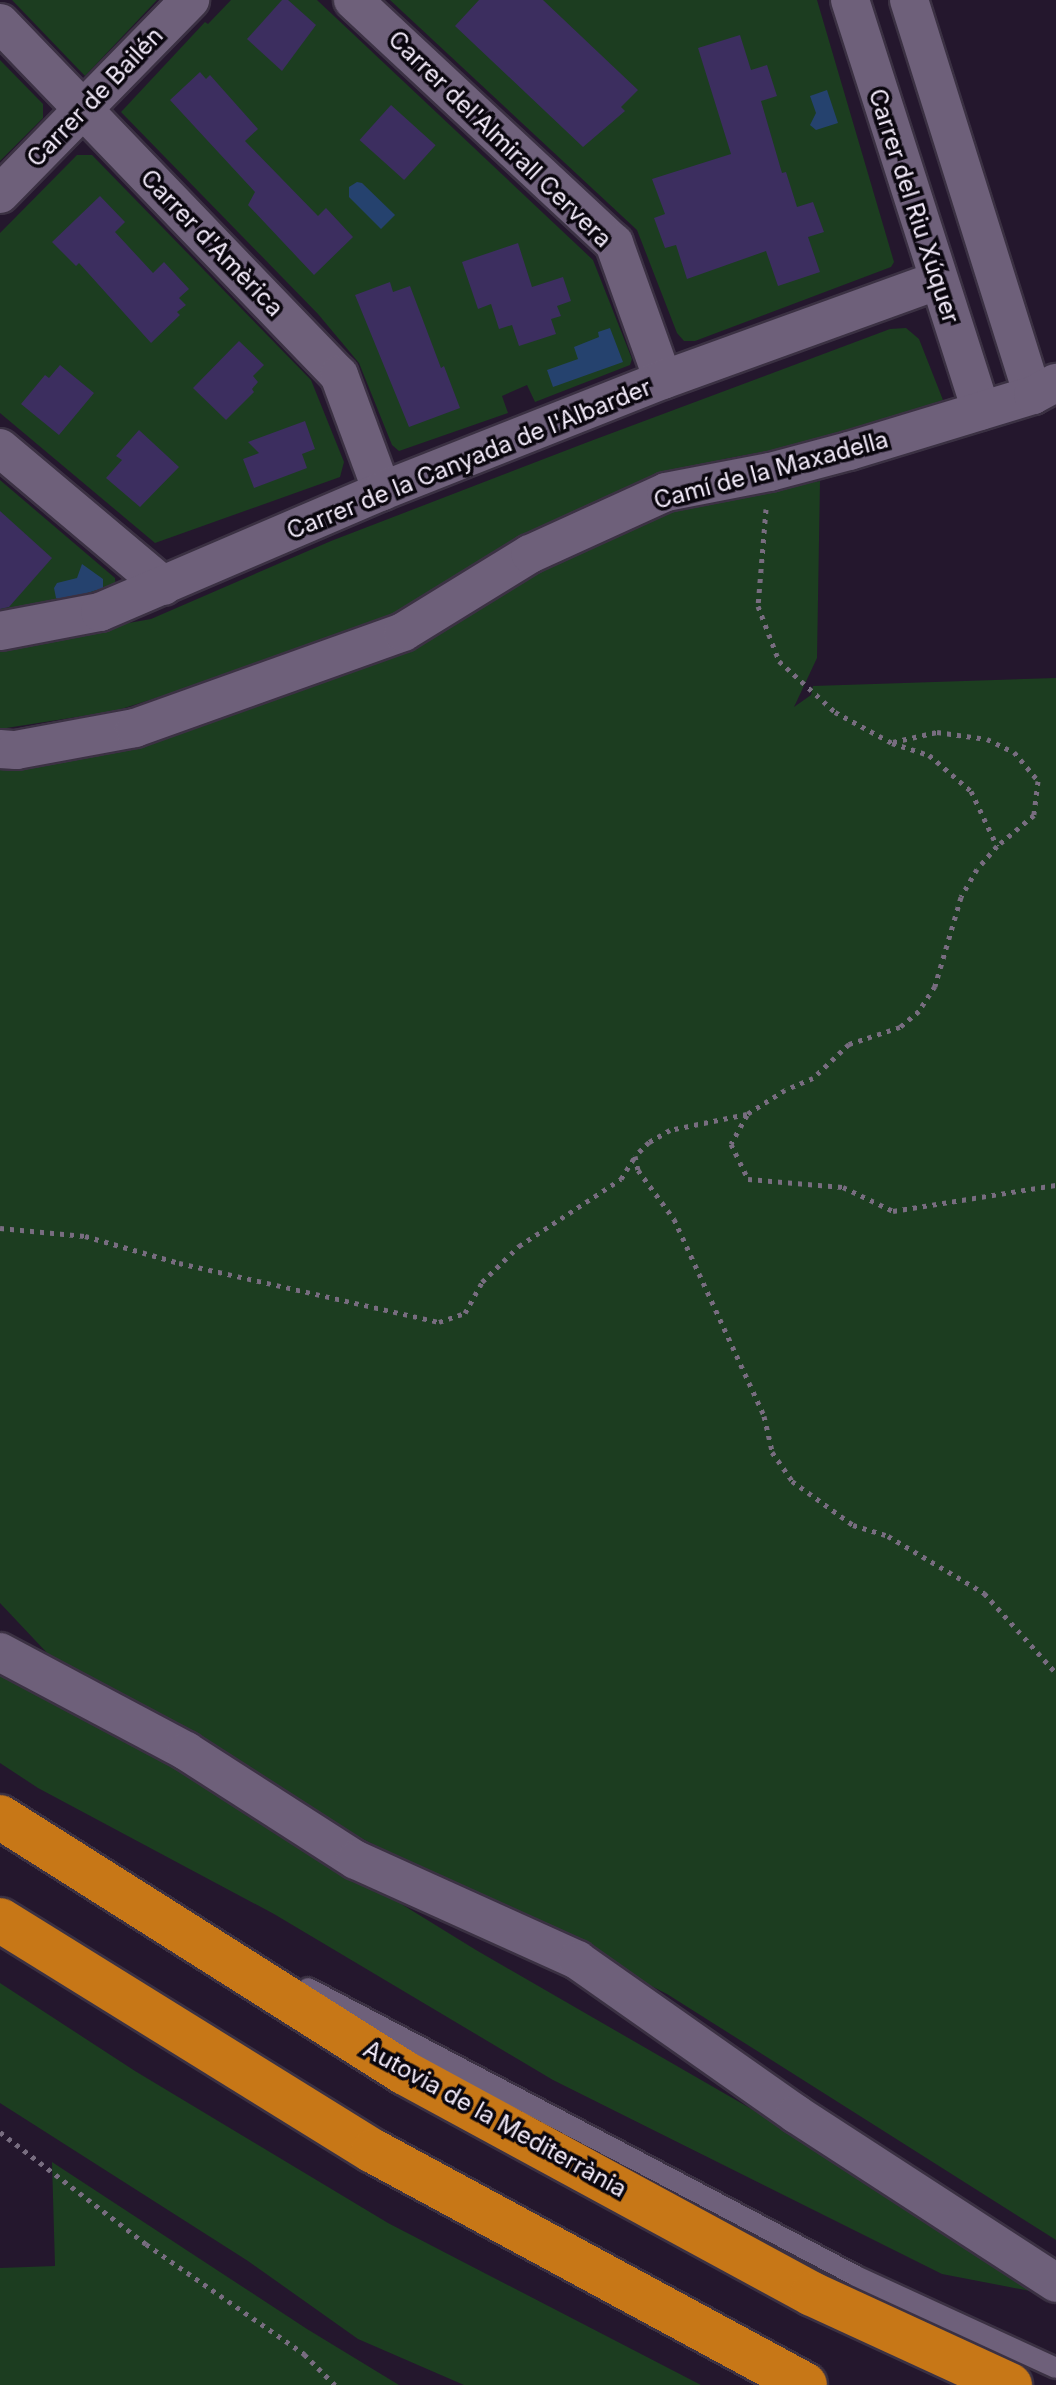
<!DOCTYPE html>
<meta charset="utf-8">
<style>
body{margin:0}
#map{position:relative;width:1056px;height:2385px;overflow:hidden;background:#24172d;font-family:Inter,sans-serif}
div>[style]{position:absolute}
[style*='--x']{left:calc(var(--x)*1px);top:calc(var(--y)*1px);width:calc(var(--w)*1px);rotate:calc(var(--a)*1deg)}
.green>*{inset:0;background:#1c3d20}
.water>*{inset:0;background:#25426e}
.building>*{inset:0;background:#3c2e5f;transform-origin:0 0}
.path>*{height:5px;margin-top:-2.5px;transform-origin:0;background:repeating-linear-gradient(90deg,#786d80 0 4px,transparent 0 10px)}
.roads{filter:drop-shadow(2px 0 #3b3143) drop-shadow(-2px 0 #3b3143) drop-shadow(0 2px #3b3143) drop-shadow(0 -2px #3b3143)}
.service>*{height:20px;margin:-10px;padding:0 10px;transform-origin:10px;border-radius:10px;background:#6e607a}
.minor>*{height:38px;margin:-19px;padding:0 19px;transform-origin:19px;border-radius:19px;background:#6e607a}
.motorway>*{height:44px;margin:-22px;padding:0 22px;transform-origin:22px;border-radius:22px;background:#c77717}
span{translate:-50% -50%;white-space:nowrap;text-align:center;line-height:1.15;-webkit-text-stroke:7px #0a060e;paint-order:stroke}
.street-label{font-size:24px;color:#f2eaf9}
</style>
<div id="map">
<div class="green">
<i style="clip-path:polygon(12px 0,157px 0,85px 76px)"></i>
<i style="clip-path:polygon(231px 0,317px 0,593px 260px,632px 359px,630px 365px,535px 402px,527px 385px,502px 396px,508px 413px,399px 451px,392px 445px,359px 363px,318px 314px,121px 112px,205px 22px,208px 24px)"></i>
<i style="clip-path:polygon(390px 0,817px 0,894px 262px,891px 267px,695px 341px,684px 341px,677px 333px,637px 230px)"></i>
<i style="clip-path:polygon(0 60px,43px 104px,43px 118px,0 161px)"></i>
<i style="clip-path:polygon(77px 155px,92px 155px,311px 380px,344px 462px,340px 477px,155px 543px,0 413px,0 233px)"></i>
<i style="clip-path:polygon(906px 328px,919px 339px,943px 400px,830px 440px,724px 459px,521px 535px,421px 604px,219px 678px,115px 711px,0 729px,0 646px,151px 619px,331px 541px,588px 442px,890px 329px)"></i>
<i style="clip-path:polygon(0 480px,115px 578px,116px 591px,0 620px)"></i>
<i style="clip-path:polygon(820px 481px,817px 658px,794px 707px,811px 695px,813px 686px,1056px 678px,1056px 2240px,667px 1994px,306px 1810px,99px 1694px,49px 1655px,0 1603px,0 763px,421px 642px,447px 629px,504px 587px,652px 510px)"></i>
<i style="clip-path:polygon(0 1657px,476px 1950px,1056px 2285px,1056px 2296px,942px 2274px,553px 2080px,274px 1914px,38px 1788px,0 1763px)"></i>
<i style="clip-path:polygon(0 1983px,135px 2071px,388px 2223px,701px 2385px,464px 2385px,358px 2339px,248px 2261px,0 2103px)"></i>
<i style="clip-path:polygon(52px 2162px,307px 2329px,399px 2385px,0 2385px,0 2268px,55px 2266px)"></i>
</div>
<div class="water">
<i style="clip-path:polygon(827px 90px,838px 123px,816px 130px,810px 125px,816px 113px,810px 96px)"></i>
<i style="clip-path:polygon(357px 182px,362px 183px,395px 215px,381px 229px,349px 197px,349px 187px)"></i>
<i style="clip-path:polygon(610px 328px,623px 362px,553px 387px,547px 370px,578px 359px,574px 347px,599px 337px,598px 332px)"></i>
<i style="clip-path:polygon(82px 564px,103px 579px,103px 588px,62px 601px,56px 598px,54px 588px,57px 583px,77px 578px)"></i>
</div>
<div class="building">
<i style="clip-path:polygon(282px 0,288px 0,316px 25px,282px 71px,247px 39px)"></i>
<i style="clip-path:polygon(479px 0,543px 0,638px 90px,621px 107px,625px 111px,583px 147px,455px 26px)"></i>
<i style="clip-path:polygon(740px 35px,751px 70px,767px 65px,777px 96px,761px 101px,782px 173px,786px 172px,797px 207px,813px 202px,824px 232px,808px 237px,820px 272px,778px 286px,766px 251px,687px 279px,676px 245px,665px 248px,654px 218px,665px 214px,652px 179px,731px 154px,698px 48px)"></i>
<i style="clip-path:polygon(200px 72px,206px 79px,210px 75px,258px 129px,245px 141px,318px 216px,326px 208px,353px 237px,314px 275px,248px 205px,255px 192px,170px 100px)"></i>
<i style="left:391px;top:105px;width:60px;height:47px;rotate:42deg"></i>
<i style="clip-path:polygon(100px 196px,125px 222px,115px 232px,153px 273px,164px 262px,189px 289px,179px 298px,186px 305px,177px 312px,180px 315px,151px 343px,79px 263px,76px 266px,52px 242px)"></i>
<i style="clip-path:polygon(518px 243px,532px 287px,563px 277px,571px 301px,557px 306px,561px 316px,551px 319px,556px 334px,519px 346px,512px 325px,499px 329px,491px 304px,478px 309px,462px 262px)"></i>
<i style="clip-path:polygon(390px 282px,393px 292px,410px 286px,441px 368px,444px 366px,460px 408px,409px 427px,355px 295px)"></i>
<i style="clip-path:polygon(239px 341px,264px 365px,253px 376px,258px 382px,252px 389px,254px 392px,226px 420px,193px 388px)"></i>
<i style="clip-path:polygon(60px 365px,94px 393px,59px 435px,21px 404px,45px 375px,49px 378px)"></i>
<i style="clip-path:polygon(305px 421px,315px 449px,302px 454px,307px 468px,254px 488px,243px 459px,259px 453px,248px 442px)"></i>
<i style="clip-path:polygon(139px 430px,179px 467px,140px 507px,106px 478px,122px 460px,116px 456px)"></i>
<i style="clip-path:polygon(0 511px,52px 558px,9px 607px,0 609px)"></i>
</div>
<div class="path">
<i style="--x:766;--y:509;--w:97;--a:94.7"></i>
<i style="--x:758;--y:606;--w:59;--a:69.1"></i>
<i style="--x:779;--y:661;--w:76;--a:42.3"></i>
<i style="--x:835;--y:712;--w:65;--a:28.5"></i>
<i style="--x:892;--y:743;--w:39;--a:18"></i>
<i style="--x:929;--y:755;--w:55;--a:40.6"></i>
<i style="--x:971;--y:791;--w:61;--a:64.7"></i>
<i style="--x:997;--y:846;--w:30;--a:131"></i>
<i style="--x:977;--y:869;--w:32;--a:120"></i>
<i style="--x:961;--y:897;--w:93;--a:106.3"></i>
<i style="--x:935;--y:986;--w:30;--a:123"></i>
<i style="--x:919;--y:1011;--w:25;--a:140"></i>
<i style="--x:900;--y:1027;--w:54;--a:161.6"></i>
<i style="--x:849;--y:1044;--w:50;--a:136.6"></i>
<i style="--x:813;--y:1078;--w:30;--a:157"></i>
<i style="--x:785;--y:1090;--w:45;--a:147.7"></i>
<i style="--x:747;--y:1114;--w:79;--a:168.3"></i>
<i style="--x:670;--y:1130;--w:24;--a:150"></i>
<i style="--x:649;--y:1142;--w:20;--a:135"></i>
<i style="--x:635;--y:1156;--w:14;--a:78"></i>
<i style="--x:638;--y:1170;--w:61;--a:53.7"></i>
<i style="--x:674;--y:1219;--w:217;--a:65.4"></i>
<i style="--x:764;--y:1416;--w:37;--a:77"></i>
<i style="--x:772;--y:1452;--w:35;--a:55"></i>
<i style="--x:792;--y:1481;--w:75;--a:35.8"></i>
<i style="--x:853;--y:1525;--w:37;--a:17"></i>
<i style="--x:888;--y:1536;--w:112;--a:30.7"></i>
<i style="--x:984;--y:1593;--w:108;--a:48"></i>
<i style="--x:893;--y:742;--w:45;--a:-12.8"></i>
<i style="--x:937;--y:732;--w:50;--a:8"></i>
<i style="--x:987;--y:739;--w:30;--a:26"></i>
<i style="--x:1014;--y:752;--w:38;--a:50"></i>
<i style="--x:1038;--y:781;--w:34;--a:97"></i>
<i style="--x:1034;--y:815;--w:48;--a:140"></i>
<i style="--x:747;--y:1115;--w:33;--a:119"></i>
<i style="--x:731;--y:1144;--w:39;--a:64"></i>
<i style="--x:748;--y:1179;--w:95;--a:4.8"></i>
<i style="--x:843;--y:1187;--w:55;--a:25.6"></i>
<i style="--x:893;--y:1211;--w:165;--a:-9.1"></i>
<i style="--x:0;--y:1228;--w:85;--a:5.4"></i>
<i style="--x:85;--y:1236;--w:98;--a:16"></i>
<i style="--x:179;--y:1263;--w:267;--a:12.8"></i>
<i style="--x:439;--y:1322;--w:28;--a:-19"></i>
<i style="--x:465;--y:1313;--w:35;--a:-61"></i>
<i style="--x:482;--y:1282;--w:52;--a:-44.2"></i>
<i style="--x:519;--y:1246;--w:122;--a:-33.3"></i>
<i style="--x:621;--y:1179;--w:25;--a:-58"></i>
<i style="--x:0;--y:2132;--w:184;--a:37.5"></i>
<i style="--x:146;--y:2244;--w:193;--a:34.8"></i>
<i style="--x:304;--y:2354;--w:44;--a:45"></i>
</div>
<div class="roads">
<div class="service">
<i style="--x:308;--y:1988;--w:619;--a:27.72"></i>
<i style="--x:856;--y:2276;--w:220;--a:24.7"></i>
</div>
<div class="minor">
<i style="--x:353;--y:0;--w:357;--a:43"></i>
<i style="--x:614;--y:243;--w:145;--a:70.3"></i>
<i style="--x:850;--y:0;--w:431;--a:72.3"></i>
<i style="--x:909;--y:0;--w:414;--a:72.6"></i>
<i style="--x:0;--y:23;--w:489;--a:46.1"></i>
<i style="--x:339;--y:375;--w:124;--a:69.7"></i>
<i style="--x:0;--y:194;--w:272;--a:-45.6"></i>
<i style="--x:0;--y:448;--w:214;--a:40.1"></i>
<i style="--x:0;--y:631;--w:102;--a:-10.8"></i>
<i style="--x:100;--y:612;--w:307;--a:-23.2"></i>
<i style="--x:382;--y:491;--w:302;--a:-21.6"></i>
<i style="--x:663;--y:380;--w:291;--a:-19.9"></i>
<i style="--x:0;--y:749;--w:16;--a:4"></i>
<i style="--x:16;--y:750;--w:121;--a:-10.5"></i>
<i style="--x:135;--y:728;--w:285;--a:-19.7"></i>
<i style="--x:403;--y:632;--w:149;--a:-31.6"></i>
<i style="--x:530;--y:554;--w:149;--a:-24.5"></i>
<i style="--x:666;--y:492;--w:106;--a:-10.9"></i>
<i style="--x:770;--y:472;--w:82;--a:-14.9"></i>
<i style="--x:849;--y:451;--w:192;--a:-16.9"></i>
<i style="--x:1033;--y:395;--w:26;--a:-28"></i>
<i style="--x:0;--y:1652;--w:211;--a:28"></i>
<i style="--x:186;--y:1751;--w:202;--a:32.7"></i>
<i style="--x:356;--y:1860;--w:243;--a:24.3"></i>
<i style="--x:577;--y:1960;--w:268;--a:35.1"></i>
<i style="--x:796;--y:2114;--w:310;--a:33"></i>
</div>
<div class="motorway">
<i style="--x:0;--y:1817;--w:479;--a:32.3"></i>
<i style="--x:405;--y:2073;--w:463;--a:28.5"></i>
<i style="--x:812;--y:2294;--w:218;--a:24.7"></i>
<i style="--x:0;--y:1920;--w:439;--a:31.8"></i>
<i style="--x:373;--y:2151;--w:491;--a:28.4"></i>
</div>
</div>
<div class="street-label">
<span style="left:95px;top:97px;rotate:-46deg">Carrer de Bailén</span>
<span style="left:500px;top:139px;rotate:44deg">Carrer del'Almirall Cervera</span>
<span style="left:914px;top:206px;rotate:72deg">Carrer del Riu Xúquer</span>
<span style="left:212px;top:243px;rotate:46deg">Carrer d'Amèrica</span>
<span style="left:469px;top:459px;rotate:-22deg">Carrer de la Canyada de l'Albarder</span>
<span style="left:771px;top:470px;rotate:-15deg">Camí de la Maxadella</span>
<span style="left:495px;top:2119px;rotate:29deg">Autovia de la Mediterrània</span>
</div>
</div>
